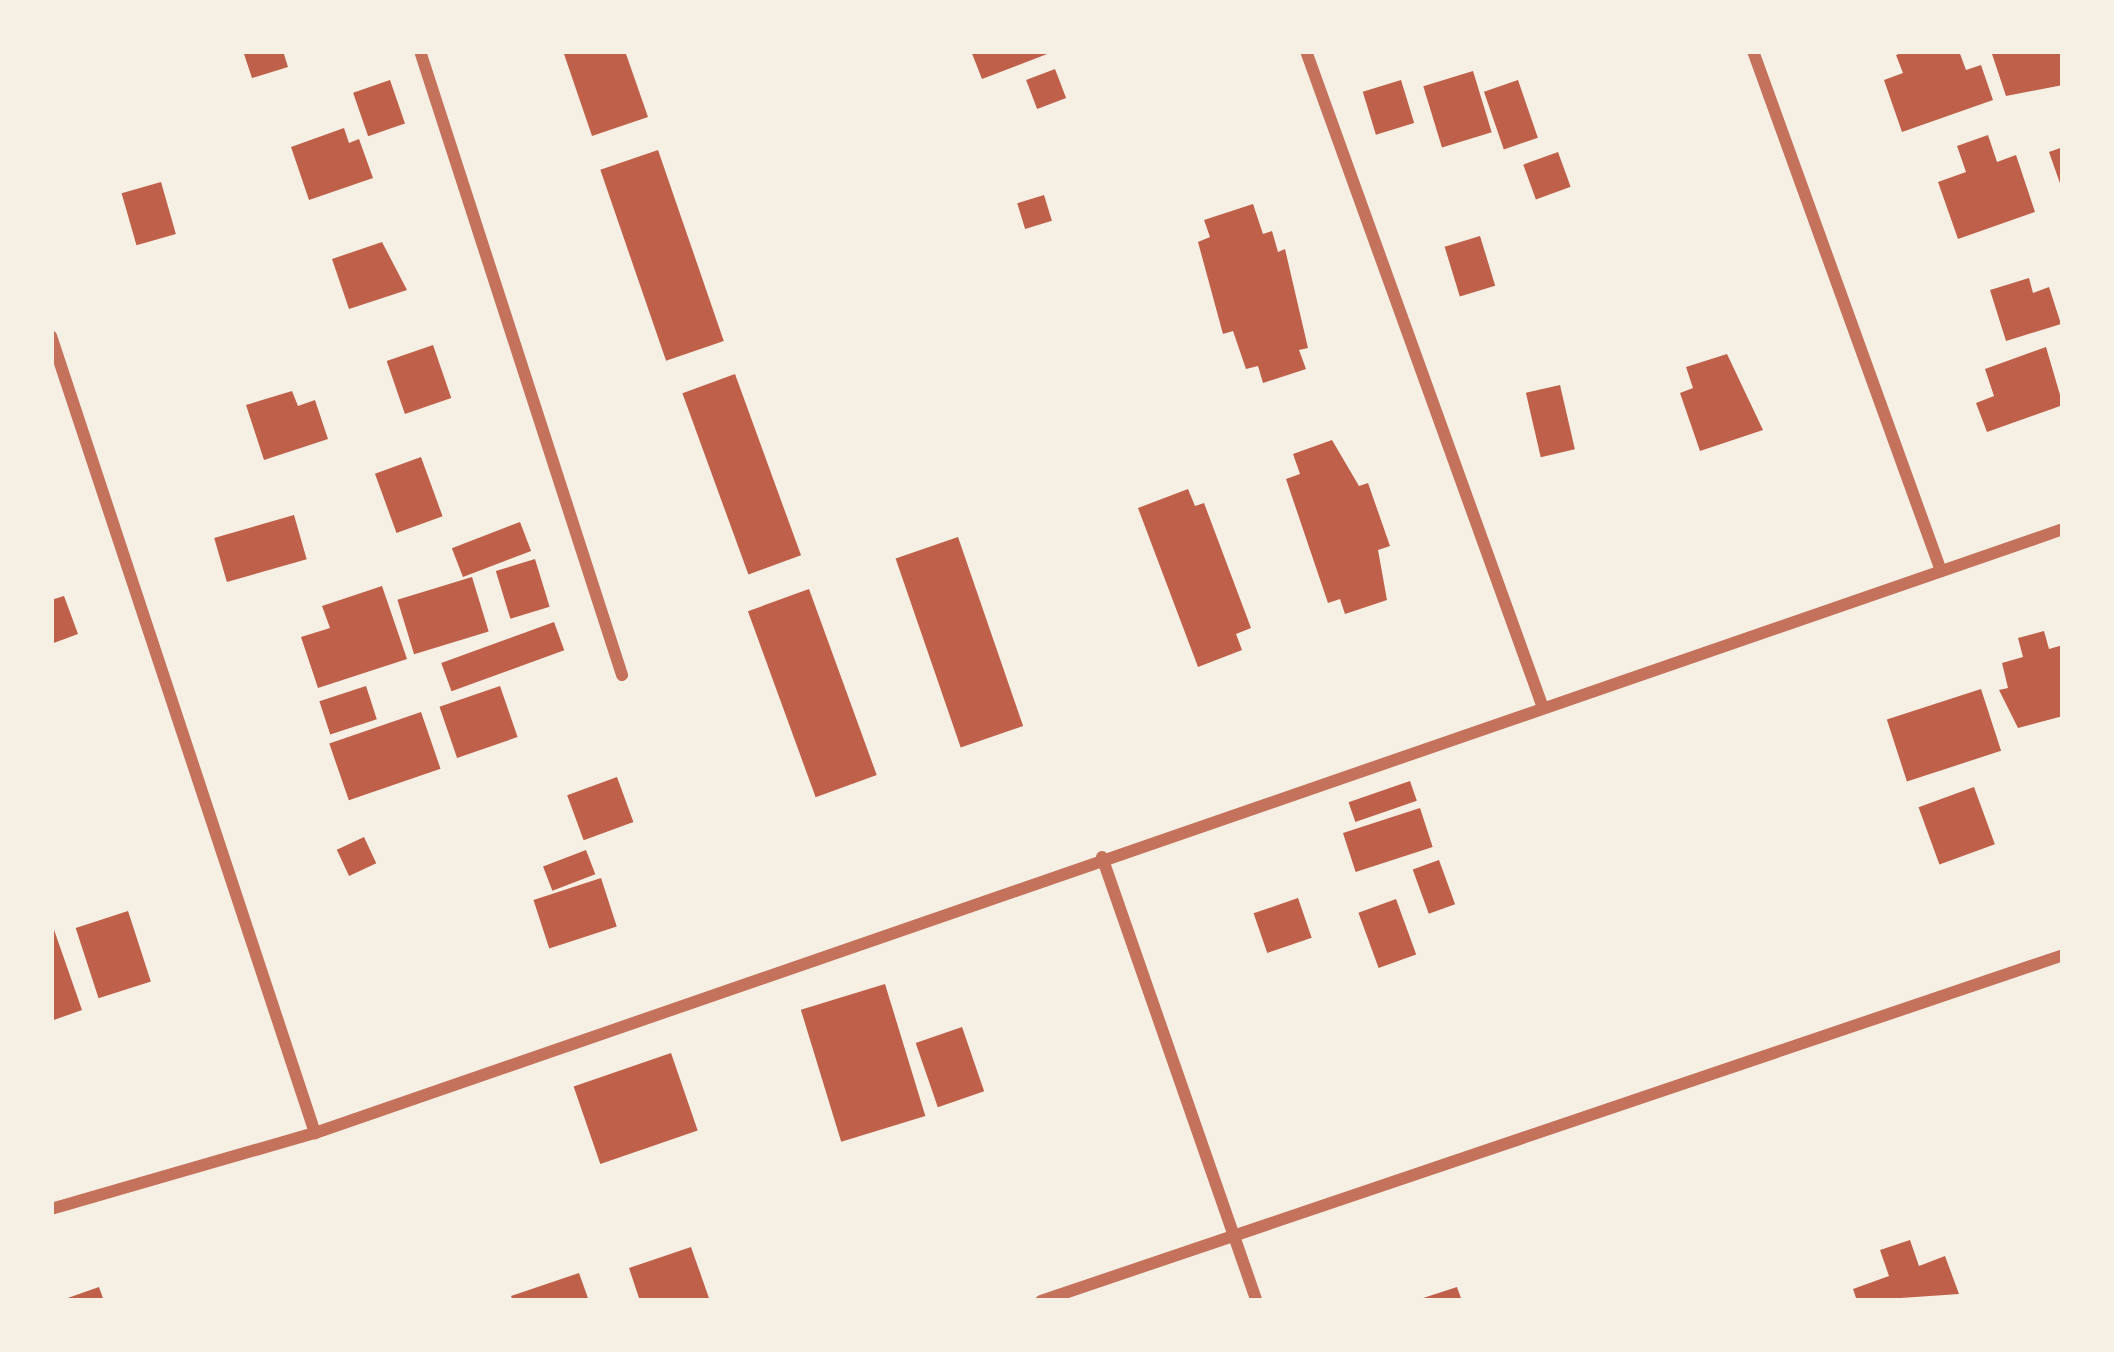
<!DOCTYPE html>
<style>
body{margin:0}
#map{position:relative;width:2114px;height:1352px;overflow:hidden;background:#f6efe4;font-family:"PT Sans Narrow",sans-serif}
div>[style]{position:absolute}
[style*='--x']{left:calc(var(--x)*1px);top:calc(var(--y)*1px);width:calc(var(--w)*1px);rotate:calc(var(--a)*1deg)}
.building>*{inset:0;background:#bf614a;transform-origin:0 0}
.minor>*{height:12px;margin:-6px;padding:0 6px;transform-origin:6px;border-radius:6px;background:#c5725c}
span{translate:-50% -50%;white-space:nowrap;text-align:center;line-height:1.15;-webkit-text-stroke:9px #f6efe4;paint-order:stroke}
.frame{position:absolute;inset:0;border:54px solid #f6efe4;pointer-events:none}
</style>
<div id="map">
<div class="building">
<i style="clip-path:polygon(243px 51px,283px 51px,288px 67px,252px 78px)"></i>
<i style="clip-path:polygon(563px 51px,625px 51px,648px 117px,592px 136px)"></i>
<i style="clip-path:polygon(971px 51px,1055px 51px,982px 79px)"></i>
<i style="clip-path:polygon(1907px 51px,1959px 51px,1966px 70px,1981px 65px,1993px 100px,1902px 132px,1884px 80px,1903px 73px,1896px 55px)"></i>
<i style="clip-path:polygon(1991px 51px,2063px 51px,2063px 85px,2006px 96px)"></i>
<i style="left:1055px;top:69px;width:31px;height:31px;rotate:69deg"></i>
<i style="left:1473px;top:71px;width:64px;height:52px;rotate:73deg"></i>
<i style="left:390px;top:80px;width:46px;height:39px;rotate:71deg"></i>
<i style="left:1401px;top:80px;width:45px;height:40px;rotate:73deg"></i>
<i style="left:1518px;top:80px;width:61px;height:36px;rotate:71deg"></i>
<i style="clip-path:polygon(344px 128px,349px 143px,359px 139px,373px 178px,309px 200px,291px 147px)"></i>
<i style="clip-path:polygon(1988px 135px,1997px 162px,2016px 155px,2035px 212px,1958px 239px,1938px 182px,1966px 172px,1957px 146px)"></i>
<i style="clip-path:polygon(2063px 147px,2063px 189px,2062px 189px,2049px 152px)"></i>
<i style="left:658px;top:150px;width:202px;height:61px;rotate:71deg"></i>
<i style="left:1558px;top:152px;width:37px;height:37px;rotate:70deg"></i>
<i style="left:161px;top:182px;width:54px;height:41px;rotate:74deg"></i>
<i style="left:1044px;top:195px;width:27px;height:28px;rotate:73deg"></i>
<i style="clip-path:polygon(1253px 204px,1263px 234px,1272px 231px,1278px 252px,1285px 249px,1308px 348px,1299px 350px,1306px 369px,1263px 383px,1258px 366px,1246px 369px,1233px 331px,1223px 334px,1198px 242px,1210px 237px,1204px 220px)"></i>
<i style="left:1480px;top:236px;width:52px;height:37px;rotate:73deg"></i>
<i style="clip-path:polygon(382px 242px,407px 290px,349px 309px,332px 259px)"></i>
<i style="clip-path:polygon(2029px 278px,2033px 293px,2049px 287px,2061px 324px,2006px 341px,1990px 290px)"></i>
<i style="left:433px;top:345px;width:56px;height:49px;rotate:71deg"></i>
<i style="clip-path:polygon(2046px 347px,2063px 405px,1987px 432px,1976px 403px,1994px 396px,1985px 369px)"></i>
<i style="clip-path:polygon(1727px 354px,1763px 430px,1700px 451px,1680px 393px,1693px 388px,1686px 367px)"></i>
<i style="left:735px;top:374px;width:193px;height:56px;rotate:70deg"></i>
<i style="left:1560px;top:385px;width:66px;height:35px;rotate:77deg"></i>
<i style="clip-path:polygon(292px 391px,298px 406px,315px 400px,328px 439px,264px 460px,246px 405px)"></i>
<i style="clip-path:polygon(1332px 440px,1359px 486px,1368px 483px,1390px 546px,1378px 550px,1387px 600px,1345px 614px,1340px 599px,1328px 603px,1286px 479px,1300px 474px,1293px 454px)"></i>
<i style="left:421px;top:457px;width:63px;height:49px;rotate:70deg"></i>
<i style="clip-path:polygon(1188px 489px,1195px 506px,1204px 503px,1251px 628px,1236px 634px,1242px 650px,1198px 667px,1138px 508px)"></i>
<i style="left:294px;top:515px;width:46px;height:83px;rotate:74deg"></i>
<i style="left:520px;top:522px;width:31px;height:73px;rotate:69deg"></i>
<i style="left:958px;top:537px;width:200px;height:66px;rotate:71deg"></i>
<i style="left:535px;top:559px;width:50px;height:41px;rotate:73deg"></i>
<i style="left:472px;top:577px;width:57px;height:78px;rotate:73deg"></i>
<i style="clip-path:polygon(382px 586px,407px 659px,318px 688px,301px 637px,330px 628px,322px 606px)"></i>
<i style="left:809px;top:589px;width:198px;height:65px;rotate:70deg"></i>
<i style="clip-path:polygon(64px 596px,78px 634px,51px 644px,51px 600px)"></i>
<i style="left:554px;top:622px;width:30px;height:120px;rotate:70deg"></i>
<i style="clip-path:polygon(2044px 631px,2049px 649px,2063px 645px,2063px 716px,2018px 728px,1999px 690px,2008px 688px,2002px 663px,2023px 657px,2018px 638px)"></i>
<i style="left:366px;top:686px;width:35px;height:49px;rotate:72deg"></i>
<i style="left:500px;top:686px;width:54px;height:64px;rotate:71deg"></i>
<i style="left:1981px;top:689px;width:65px;height:99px;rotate:72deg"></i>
<i style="left:421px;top:712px;width:60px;height:97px;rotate:71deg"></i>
<i style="left:617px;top:777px;width:48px;height:53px;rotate:70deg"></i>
<i style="left:1410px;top:781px;width:21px;height:65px;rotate:71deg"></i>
<i style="left:1974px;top:787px;width:61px;height:59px;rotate:70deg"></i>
<i style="left:1420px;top:808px;width:41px;height:81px;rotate:72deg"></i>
<i style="left:364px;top:837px;width:29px;height:30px;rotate:65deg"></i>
<i style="left:586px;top:850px;width:26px;height:46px;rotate:69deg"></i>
<i style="left:1439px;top:860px;width:47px;height:28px;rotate:70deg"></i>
<i style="left:601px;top:878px;width:51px;height:71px;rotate:72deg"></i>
<i style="left:1298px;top:898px;width:42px;height:47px;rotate:71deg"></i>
<i style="left:1396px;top:899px;width:59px;height:40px;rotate:70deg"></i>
<i style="left:128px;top:911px;width:74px;height:55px;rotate:72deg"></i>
<i style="clip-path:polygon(52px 924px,82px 1010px,51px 1021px,51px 925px)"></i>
<i style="left:885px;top:984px;width:138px;height:88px;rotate:73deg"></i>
<i style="left:962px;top:1027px;width:68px;height:49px;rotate:71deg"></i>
<i style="left:671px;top:1053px;width:82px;height:103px;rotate:71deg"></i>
<i style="clip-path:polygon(1910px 1240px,1919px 1266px,1945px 1256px,1959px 1294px,1857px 1301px,1853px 1289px,1889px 1276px,1880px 1250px)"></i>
<i style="clip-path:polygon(691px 1247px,710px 1301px,640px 1301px,629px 1268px)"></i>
<i style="clip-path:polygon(579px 1273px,589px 1301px,513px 1301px,511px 1296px)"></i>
<i style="clip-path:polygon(99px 1287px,104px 1301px,62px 1301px,62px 1300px)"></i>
<i style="clip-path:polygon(1457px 1287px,1462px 1301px,1417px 1301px,1417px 1300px)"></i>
</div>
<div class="minor">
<i style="--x:420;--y:51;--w:656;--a:72.06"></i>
<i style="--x:1306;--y:51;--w:695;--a:70.16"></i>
<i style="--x:1753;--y:51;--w:553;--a:70.12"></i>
<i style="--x:51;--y:336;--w:840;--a:71.67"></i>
<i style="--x:1102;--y:857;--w:470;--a:70.8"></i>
<i style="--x:51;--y:1209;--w:275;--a:-16.1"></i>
<i style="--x:315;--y:1133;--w:1849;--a:-19.06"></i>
<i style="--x:1041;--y:1301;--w:1079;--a:-18.7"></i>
</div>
<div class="frame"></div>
</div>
